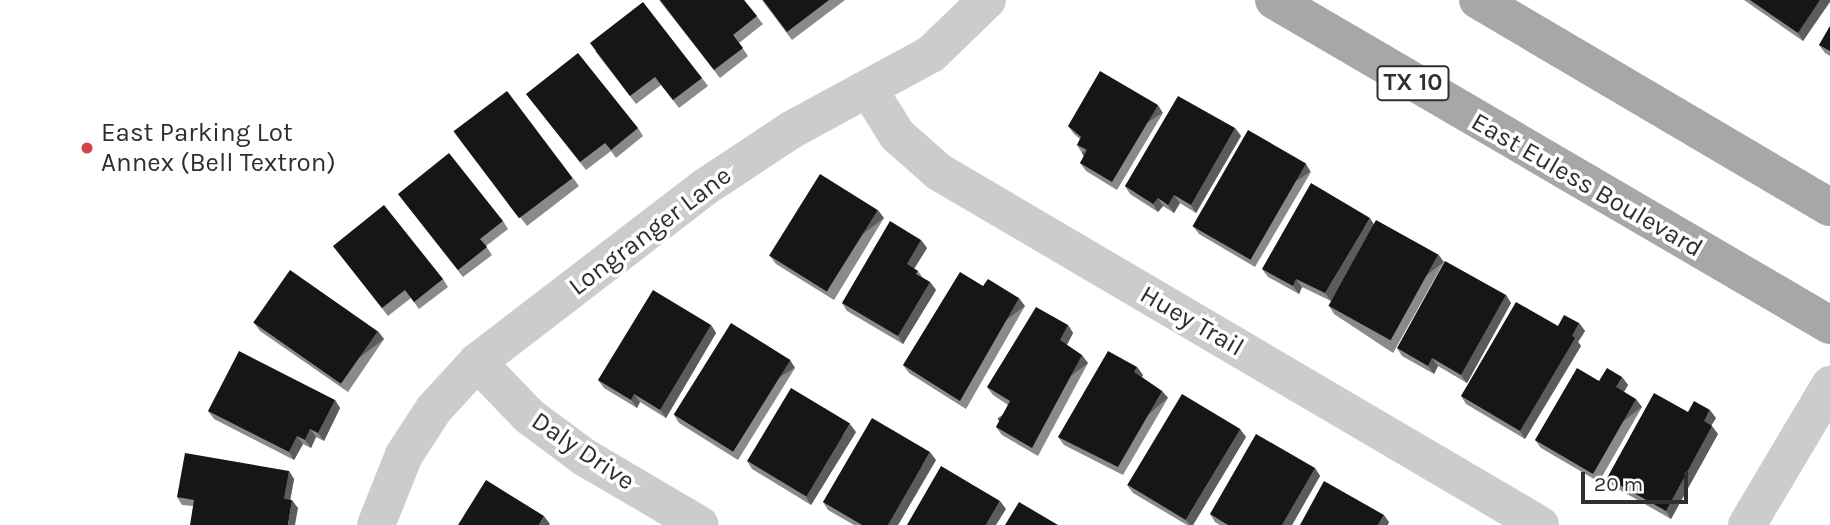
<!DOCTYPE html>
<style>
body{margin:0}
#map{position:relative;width:1830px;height:525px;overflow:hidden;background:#fff;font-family:Karla,sans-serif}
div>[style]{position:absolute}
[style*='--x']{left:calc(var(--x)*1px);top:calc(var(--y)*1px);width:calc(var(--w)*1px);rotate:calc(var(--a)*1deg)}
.minor>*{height:38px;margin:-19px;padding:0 19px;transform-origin:19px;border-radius:19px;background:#ccc}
.major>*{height:38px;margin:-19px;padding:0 19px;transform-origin:19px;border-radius:19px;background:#a7a7a7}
.wall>*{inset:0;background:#8a8a8a}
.shaded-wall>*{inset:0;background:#5c5c5c;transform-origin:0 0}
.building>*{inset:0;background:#161616;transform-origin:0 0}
.dots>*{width:19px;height:19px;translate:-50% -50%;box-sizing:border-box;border:4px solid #fff;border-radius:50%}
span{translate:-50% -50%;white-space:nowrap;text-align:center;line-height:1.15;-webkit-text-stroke:7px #fff;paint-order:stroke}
.shield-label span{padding:2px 5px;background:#fff;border:2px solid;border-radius:5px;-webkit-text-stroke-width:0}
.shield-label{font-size:24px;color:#2f2f2f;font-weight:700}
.poi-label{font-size:26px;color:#2f2f2f}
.left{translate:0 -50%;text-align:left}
.street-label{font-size:26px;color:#2f2f2f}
.scale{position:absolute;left:1581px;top:472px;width:107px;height:32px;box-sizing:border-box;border:4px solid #2f2f2f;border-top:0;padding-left:9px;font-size:21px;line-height:24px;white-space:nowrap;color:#2f2f2f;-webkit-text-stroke:5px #fff;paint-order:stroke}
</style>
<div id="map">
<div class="minor">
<i style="--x:869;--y:90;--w:53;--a:58.1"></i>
<i style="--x:897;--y:135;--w:56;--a:41.4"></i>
<i style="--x:939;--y:172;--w:697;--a:30.43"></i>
<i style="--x:477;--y:362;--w:75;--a:46.1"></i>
<i style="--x:529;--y:416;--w:69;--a:36.7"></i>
<i style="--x:584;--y:457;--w:134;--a:30.4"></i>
<i style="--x:376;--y:525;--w:75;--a:-68.2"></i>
<i style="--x:404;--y:455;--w:55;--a:-56.9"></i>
<i style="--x:434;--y:409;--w:64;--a:-47.5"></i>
<i style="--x:477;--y:362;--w:287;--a:-37.5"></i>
<i style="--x:705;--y:187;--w:103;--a:-33.5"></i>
<i style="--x:791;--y:130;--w:159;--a:-28.5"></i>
<i style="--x:931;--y:54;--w:78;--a:-44"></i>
<i style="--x:1747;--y:525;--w:163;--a:-59.3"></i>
</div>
<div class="major">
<i style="--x:1274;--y:0;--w:644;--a:30.31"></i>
<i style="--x:1478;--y:0;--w:408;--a:30.5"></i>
</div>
<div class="wall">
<i style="clip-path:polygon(659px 0,744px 0,763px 24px,739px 43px,748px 56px,720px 78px)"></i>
<i style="clip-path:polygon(762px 0,845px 0,792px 40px)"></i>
<i style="clip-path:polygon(1744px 0,1830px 0,1803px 41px)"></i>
<i style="clip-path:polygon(1830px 26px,1830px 56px,1825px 53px,1819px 45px)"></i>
<i style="clip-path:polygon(595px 51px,702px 78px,708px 86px,679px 108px,661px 85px,636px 104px)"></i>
<i style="clip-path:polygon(526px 94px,638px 128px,643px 136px,616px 158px,611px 151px,586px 170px)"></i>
<i style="clip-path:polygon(1163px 113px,1117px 190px,1086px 171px,1080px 163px,1085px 154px,1082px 153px,1077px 145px,1080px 139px,1074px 134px,1068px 126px)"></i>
<i style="clip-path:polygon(1235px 128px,1241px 136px,1196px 213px,1180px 203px,1174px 213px,1163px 206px,1158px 212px,1130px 194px,1125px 186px)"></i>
<i style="clip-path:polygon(460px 140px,573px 178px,579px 186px,527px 226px)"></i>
<i style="clip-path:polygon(1311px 172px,1255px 267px,1199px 234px,1193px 226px)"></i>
<i style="clip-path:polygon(398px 194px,503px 221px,508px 229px,486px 246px,492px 255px,463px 277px)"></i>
<i style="clip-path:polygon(884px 218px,834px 300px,776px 264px,770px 256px)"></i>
<i style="clip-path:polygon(1374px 224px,1444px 262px,1393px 353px,1334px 314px,1329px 306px,1339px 287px,1331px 301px,1302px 287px,1299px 294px,1268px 277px,1262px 269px)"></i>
<i style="clip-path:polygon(921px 240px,927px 248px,914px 269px,918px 271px,923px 278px,930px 282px,936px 290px,903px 344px,847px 311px,842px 303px)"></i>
<i style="clip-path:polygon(333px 246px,443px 279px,448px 287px,419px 309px,411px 298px,388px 316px)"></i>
<i style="clip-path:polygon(983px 286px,1025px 306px,966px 409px,909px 373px,903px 365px)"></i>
<i style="clip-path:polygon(1506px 295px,1511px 303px,1467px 383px,1438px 366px,1434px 374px,1402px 356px,1397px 348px)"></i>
<i style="clip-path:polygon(254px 323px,384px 339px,348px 392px,260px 331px)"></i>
<i style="clip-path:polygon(1579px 323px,1585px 331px,1578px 342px,1581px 346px,1525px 439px,1466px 404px,1461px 396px,1558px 326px)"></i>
<i style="clip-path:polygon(711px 325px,716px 333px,666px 418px,640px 402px,637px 408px,604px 388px,598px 380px)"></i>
<i style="clip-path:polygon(1068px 325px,1073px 333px,1067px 345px,1088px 363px,1038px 456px,1002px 435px,996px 427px,1008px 405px,993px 395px,987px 387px)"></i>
<i style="clip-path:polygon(790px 360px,795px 368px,738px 460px,679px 423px,674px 415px)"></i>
<i style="clip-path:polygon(1137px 367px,1143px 375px,1142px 377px,1162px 391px,1168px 398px,1123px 475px,1064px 445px,1058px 437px)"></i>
<i style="clip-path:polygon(1622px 377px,1628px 385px,1624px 392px,1642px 407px,1599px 482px,1541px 448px,1535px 440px,1599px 381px)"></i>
<i style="clip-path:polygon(335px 400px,340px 408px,324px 441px,316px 437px,311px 448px,303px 444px,294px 460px,214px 419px,208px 411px)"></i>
<i style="clip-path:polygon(1688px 412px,1716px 418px,1711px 426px,1718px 434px,1671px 519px,1613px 486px,1607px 478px)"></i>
<i style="clip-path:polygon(1240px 429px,1246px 437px,1193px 525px,1187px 525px,1133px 493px,1127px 485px)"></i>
<i style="clip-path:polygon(856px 432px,811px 505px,752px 469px,747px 461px)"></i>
<i style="clip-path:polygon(936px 460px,898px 525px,854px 525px,828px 510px,823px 502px)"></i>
<i style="clip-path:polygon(1315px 468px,1320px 476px,1292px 525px,1220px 525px,1215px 522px,1210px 514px)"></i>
<i style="clip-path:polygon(289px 471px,294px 479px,290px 500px,298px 508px,193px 506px,182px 505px,177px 497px)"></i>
</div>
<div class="shaded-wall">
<i style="clip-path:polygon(1820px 0,1830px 0,1830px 2px,1803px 41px,1798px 33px)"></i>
<i style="left:1158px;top:105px;width:9px;height:90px;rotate:58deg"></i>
<i style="clip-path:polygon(1235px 128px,1241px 136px,1196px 213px,1191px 205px)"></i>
<i style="left:1306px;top:164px;width:9px;height:110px;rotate:58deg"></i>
<i style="clip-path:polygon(1174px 195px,1180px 203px,1174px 213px,1168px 205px)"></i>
<i style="clip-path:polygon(1158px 198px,1163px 206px,1158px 212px,1153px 204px)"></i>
<i style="left:878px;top:210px;width:10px;height:96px;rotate:53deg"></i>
<i style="clip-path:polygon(1370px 218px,1375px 226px,1331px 301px,1325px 293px)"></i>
<i style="clip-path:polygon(921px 240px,927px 248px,912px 272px,907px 264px)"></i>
<i style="left:1438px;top:254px;width:10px;height:104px;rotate:53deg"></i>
<i style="clip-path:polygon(1296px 279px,1302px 287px,1299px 294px,1293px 286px)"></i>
<i style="clip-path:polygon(930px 282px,936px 290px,903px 344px,898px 336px)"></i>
<i style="clip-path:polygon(1506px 295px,1511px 303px,1467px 383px,1461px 375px)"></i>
<i style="left:1019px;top:298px;width:10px;height:119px;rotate:53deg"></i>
<i style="clip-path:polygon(1579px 323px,1585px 331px,1578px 342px,1581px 346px,1525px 439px,1520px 431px)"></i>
<i style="clip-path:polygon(711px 325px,716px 333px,666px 418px,660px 410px)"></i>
<i style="clip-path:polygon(1068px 325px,1073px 333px,1065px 348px,1060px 340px)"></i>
<i style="left:378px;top:331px;width:10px;height:64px;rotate:53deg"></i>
<i style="left:1082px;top:355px;width:10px;height:106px;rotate:53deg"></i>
<i style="clip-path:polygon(1432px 358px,1438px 366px,1434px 374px,1428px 366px)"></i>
<i style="left:790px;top:360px;width:9px;height:108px;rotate:58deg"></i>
<i style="clip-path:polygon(1137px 367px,1143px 375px,1140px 380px,1134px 372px)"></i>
<i style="clip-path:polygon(1622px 377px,1628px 385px,1622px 395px,1616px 387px)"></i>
<i style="left:1162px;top:391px;width:9px;height:88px;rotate:49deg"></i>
<i style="clip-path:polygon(634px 394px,640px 402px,637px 408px,631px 400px)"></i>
<i style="left:1636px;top:399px;width:10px;height:86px;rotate:53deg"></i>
<i style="clip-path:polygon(335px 400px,340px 408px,324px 441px,318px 433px)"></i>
<i style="clip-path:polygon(1710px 410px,1716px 418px,1709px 429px,1704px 421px)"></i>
<i style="clip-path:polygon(850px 424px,856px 432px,811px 505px,806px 497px)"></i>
<i style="clip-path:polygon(1712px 426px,1718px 434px,1671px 519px,1666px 511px)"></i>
<i style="clip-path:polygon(310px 429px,316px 437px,311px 448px,305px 440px)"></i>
<i style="clip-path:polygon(1240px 429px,1246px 437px,1193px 525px,1190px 525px,1186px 520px)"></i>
<i style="clip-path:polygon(297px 436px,303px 444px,294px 460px,289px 452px)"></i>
<i style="clip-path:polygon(930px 452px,936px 460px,898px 525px,888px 525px)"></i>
<i style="clip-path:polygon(1315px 468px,1320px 476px,1292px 525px,1282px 525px)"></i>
<i style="clip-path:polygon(289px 471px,294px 479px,289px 507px,284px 499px)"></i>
<i style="clip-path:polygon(292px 500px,298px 508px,295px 525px,288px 525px)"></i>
<i style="clip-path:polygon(1000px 501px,1006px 509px,996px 525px,986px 525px)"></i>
<i style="clip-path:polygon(1384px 515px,1389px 522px,1388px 525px,1378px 525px)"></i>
<i style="clip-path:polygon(544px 516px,550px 524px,549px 525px,539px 525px)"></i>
</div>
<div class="building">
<i style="clip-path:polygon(660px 0,744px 0,757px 16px,733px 35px,743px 48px,714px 70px)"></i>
<i style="clip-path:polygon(763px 0,829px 0,787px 32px)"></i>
<i style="clip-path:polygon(1750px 0,1820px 0,1798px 33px)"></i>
<i style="clip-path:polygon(643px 2px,702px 78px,673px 100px,655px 77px,630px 96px,590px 43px)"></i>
<i style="clip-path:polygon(1830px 26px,1830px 51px,1819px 45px)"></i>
<i style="clip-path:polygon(578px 53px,638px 128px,611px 150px,605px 143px,580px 162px,526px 94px)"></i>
<i style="clip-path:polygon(1100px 71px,1158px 105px,1112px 182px,1080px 163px,1087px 150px,1077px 145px,1081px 137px,1068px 126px)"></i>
<i style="left:507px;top:91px;width:109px;height:67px;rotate:53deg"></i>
<i style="clip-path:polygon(1178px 96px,1235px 128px,1191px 205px,1174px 195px,1168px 205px,1158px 198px,1153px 204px,1125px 186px)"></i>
<i style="left:1248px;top:130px;width:67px;height:111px;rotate:30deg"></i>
<i style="clip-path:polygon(449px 153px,503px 221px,480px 239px,487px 247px,458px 270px,398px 194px)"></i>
<i style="left:820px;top:174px;width:68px;height:96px;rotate:32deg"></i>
<i style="clip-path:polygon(1311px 183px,1370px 218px,1325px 293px,1296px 279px,1293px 286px,1262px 269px)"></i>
<i style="clip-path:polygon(384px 205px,443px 279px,414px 302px,405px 290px,382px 308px,333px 246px)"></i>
<i style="left:1376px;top:220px;width:71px;height:98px;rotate:29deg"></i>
<i style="clip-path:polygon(890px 221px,921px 240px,907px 264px,918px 271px,916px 274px,930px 282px,898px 336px,842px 303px)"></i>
<i style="clip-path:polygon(1445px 261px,1506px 295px,1461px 375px,1432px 358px,1428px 366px,1397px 348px)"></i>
<i style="left:290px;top:270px;width:107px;height:64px;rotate:35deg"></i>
<i style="clip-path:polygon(960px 272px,983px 286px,988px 279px,1019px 298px,960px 401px,903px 365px)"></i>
<i style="clip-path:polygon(653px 290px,711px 325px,660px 410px,634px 394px,631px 400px,598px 380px)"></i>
<i style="clip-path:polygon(1516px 302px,1558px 326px,1564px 315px,1579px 323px,1572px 336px,1575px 338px,1520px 431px,1461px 396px)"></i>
<i style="clip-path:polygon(1036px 307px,1068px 325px,1060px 340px,1082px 355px,1032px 448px,996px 427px,1010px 401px,987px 387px)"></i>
<i style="left:731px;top:323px;width:70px;height:108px;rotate:32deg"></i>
<i style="clip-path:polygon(239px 351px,335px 400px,318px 433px,310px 429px,305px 440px,297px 436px,289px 452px,208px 411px)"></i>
<i style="clip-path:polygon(1108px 351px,1137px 367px,1134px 372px,1162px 391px,1118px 467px,1058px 437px)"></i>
<i style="clip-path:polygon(1577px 368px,1599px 381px,1607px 368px,1622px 377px,1616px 387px,1636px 399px,1593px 474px,1535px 440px)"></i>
<i style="left:791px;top:388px;width:69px;height:85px;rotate:31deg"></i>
<i style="clip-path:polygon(1654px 393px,1688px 412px,1694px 401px,1710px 410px,1704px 421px,1712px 426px,1666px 511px,1607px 478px)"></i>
<i style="left:1182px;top:394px;width:68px;height:106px;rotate:31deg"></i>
<i style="clip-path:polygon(872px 418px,930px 452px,888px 525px,862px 525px,823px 502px)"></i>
<i style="clip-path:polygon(1256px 434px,1315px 468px,1282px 525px,1228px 525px,1210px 514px)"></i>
<i style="clip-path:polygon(185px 453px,289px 471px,284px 499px,292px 500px,288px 525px,190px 525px,194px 500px,177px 497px)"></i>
<i style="clip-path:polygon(941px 466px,1000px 501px,986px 525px,907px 525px)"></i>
<i style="clip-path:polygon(486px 480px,544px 516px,539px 525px,458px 525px)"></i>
<i style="clip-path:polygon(1324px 481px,1384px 515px,1378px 525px,1300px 525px)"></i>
<i style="clip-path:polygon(1019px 502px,1058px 525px,1005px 525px)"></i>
</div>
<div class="dots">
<i style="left:87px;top:148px;background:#d5414b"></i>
</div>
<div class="shield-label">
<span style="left:1413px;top:83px">TX 10</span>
</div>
<div class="poi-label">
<span class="left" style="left:101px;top:148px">East Parking Lot<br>Annex (Bell Textron)</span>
</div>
<div class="street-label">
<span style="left:1587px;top:185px;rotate:30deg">East Euless Boulevard</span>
<span style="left:650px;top:231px;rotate:-37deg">Longranger Lane</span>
<span style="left:1192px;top:321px;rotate:30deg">Huey Trail</span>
<span style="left:583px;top:451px;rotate:34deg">Daly Drive</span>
</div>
<div class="scale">20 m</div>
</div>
